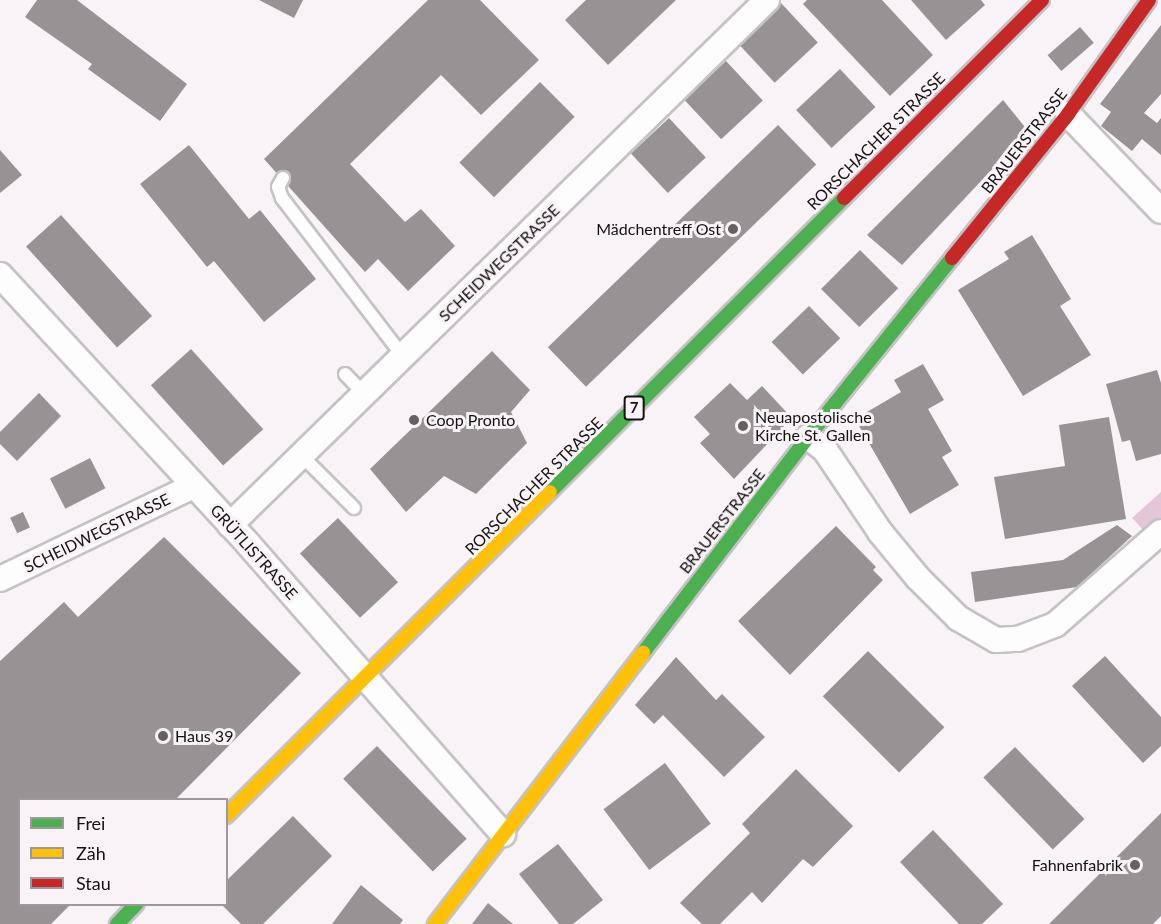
<!DOCTYPE html>
<meta charset="utf-8">
<style>
body{margin:0}
#map{position:relative;width:1161px;height:924px;overflow:hidden;background:#f8f3f6;font-family:Lato,sans-serif}
div>[style]{position:absolute}
[style*='--x']{left:calc(var(--x)*1px);top:calc(var(--y)*1px);width:calc(var(--w)*1px);rotate:calc(var(--a)*1deg)}
.water>*{inset:0;background:#e4c6d8}
.building>*{inset:0;background:#979395;transform-origin:0 0}
.roads{filter:drop-shadow(2px 0 #c5c2c4) drop-shadow(-2px 0 #c5c2c4) drop-shadow(0 2px #c5c2c4) drop-shadow(0 -2px #c5c2c4)}
.lane>*{height:12px;margin:-6px;padding:0 6px;transform-origin:6px;border-radius:6px;background:#fefdfe}
.street>*{height:24px;margin:-12px;padding:0 12px;transform-origin:12px;border-radius:12px;background:#fefdfe}
.fast>*{height:14px;margin:-7px;padding:0 7px;transform-origin:7px;border-radius:7px;background:#4caf50}
.slow>*{height:14px;margin:-7px;padding:0 7px;transform-origin:7px;border-radius:7px;background:#ffc107}
.jam>*{height:14px;margin:-7px;padding:0 7px;transform-origin:7px;border-radius:7px;background:#c62828}
.dots>*{width:16px;height:16px;translate:-50% -50%;box-sizing:border-box;border:3px solid #f9f2f6;border-radius:50%}
span{translate:-50% -50%;white-space:nowrap;text-align:center;line-height:1.15;-webkit-text-stroke:6px #f9f2f6;paint-order:stroke}
.shield-label span{padding:2px 4px;background:#f9f2f6;border:2px solid;border-radius:4px;-webkit-text-stroke-width:0}
.shield-label{font-size:15px;color:#141213;font-weight:700}
.street-label{font-size:16px;color:#141213}
.poi-label{font-size:16px;color:#141213}
.right{translate:-100% -50%;text-align:right}
.left{translate:0 -50%;text-align:left}
.legend{position:absolute;left:18px;top:798px;width:210px;height:108px;box-sizing:border-box;background:#f9f2f6;border:2px solid #9d989b;margin:0;padding:8px 10px;list-style:none;font-size:18px;color:#141213}
.legend li{display:flex;align-items:center;gap:12px;height:30px}
.legend b{width:30px;border:2px solid #9d989b}
</style>
<div id="map">
<div class="water">
<i style="clip-path:polygon(1161px 492px,1161px 519px,1146px 533px,1132px 518px)"></i>
</div>
<div class="building">
<i style="clip-path:polygon(37px 0,77px 0,187px 84px,160px 121px,88px 69px,92px 64px,25px 17px)"></i>
<i style="clip-path:polygon(259px 0,303px 0,294px 18px)"></i>
<i style="clip-path:polygon(428px 0,480px 0,539px 60px,481px 115px,441px 75px,350px 164px,405px 222px,421px 209px,455px 246px,408px 291px,378px 259px,365px 272px,264px 159px)"></i>
<i style="clip-path:polygon(586px 0,676px 0,608px 65px,565px 20px)"></i>
<i style="clip-path:polygon(807px 0,882px 0,933px 55px,890px 96px,803px 4px)"></i>
<i style="clip-path:polygon(911px 0,981px 0,985px 5px,946px 40px)"></i>
<i style="left:781px;top:3px;width:54px;height:59px;rotate:47deg"></i>
<i style="clip-path:polygon(1161px 25px,1161px 94px,1144px 113px,1157px 123px,1161px 118px,1161px 155px,1142px 139px,1132px 151px,1101px 126px,1111px 112px,1100px 104px)"></i>
<i style="left:1080px;top:27px;width:21px;height:43px;rotate:49deg"></i>
<i style="left:726px;top:61px;width:54px;height:57px;rotate:47deg"></i>
<i style="left:840px;top:69px;width:52px;height:60px;rotate:47deg"></i>
<i style="left:540px;top:82px;width:49px;height:114px;rotate:45deg"></i>
<i style="clip-path:polygon(1003px 100px,1028px 131px,902px 265px,867px 235px)"></i>
<i style="left:669px;top:118px;width:54px;height:52px;rotate:47deg"></i>
<i style="left:778px;top:125px;width:55px;height:320px;rotate:46deg"></i>
<i style="clip-path:polygon(189px 145px,249px 219px,260px 210px,316px 279px,264px 322px,214px 261px,207px 267px,140px 184px)"></i>
<i style="clip-path:polygon(0 150px,22px 175px,0 193px)"></i>
<i style="left:61px;top:215px;width:136px;height:47px;rotate:48deg"></i>
<i style="clip-path:polygon(1032px 235px,1071px 299px,1060px 306px,1091px 355px,1023px 396px,958px 290px,1009px 259px,1004px 252px)"></i>
<i style="left:860px;top:250px;width:54px;height:55px;rotate:45deg"></i>
<i style="left:809px;top:306px;width:45px;height:52px;rotate:46deg"></i>
<i style="left:191px;top:349px;width:108px;height:54px;rotate:48deg"></i>
<i style="clip-path:polygon(492px 351px,530px 390px,511px 412px,527px 443px,476px 494px,444px 476px,406px 512px,370px 469px)"></i>
<i style="clip-path:polygon(923px 364px,944px 400px,928px 409px,952px 451px,942px 457px,959px 485px,910px 514px,855px 419px,901px 392px,894px 380px)"></i>
<i style="clip-path:polygon(1157px 370px,1161px 383px,1161px 454px,1136px 461px,1130px 440px,1122px 442px,1106px 384px)"></i>
<i style="clip-path:polygon(730px 383px,747px 400px,762px 386px,792px 418px,734px 479px,700px 443px,710px 434px,694px 417px)"></i>
<i style="clip-path:polygon(39px 393px,61px 416px,17px 461px,0 444px,0 432px)"></i>
<i style="clip-path:polygon(1109px 417px,1126px 519px,1005px 539px,994px 477px,1065px 466px,1059px 425px)"></i>
<i style="left:90px;top:458px;width:34px;height:45px;rotate:63deg"></i>
<i style="left:23px;top:512px;width:17px;height:14px;rotate:66deg"></i>
<i style="left:338px;top:518px;width:88px;height:52px;rotate:47deg"></i>
<i style="clip-path:polygon(1117px 525px,1132px 536px,1077px 587px,975px 602px,971px 572px,1063px 560px)"></i>
<i style="clip-path:polygon(836px 526px,876px 567px,873px 570px,883px 580px,790px 675px,738px 621px)"></i>
<i style="clip-path:polygon(164px 537px,301px 673px,175px 800px,20px 800px,20px 904px,71px 904px,51px 924px,0 924px,0 661px,64px 602px,78px 617px)"></i>
<i style="left:868px;top:651px;width:108px;height:64px;rotate:45deg"></i>
<i style="clip-path:polygon(1105px 656px,1161px 717px,1161px 746px,1143px 763px,1072px 686px)"></i>
<i style="clip-path:polygon(676px 657px,716px 700px,722px 694px,765px 737px,724px 777px,663px 715px,654px 724px,635px 705px)"></i>
<i style="left:377px;top:746px;width:129px;height:47px;rotate:46deg"></i>
<i style="left:1015px;top:747px;width:100px;height:44px;rotate:46deg"></i>
<i style="left:665px;top:763px;width:76px;height:77px;rotate:53deg"></i>
<i style="clip-path:polygon(796px 769px,853px 826px,813px 867px,803px 859px,762px 903px,752px 892px,720px 924px,702px 924px,680px 903px,750px 833px,742px 824px)"></i>
<i style="clip-path:polygon(1161px 813px,1161px 916px,1153px 924px,1049px 924px)"></i>
<i style="clip-path:polygon(293px 816px,332px 856px,263px 924px,241px 924px,221px 904px,226px 904px,226px 881px)"></i>
<i style="clip-path:polygon(933px 830px,1003px 904px,982px 924px,959px 924px,900px 862px)"></i>
<i style="clip-path:polygon(558px 844px,603px 900px,573px 924px,559px 924px,519px 874px)"></i>
<i style="clip-path:polygon(361px 885px,403px 920px,400px 924px,332px 924px)"></i>
<i style="clip-path:polygon(488px 903px,513px 924px,472px 924px)"></i>
</div>
<div class="roads">
<div class="lane">
<i style="--x:283;--y:178;--w:10;--a:119"></i>
<i style="--x:278;--y:187;--w:12;--a:70"></i>
<i style="--x:282;--y:198;--w:199;--a:52.6"></i>
<i style="--x:345;--y:374;--w:28;--a:46"></i>
<i style="--x:301;--y:455;--w:75;--a:45"></i>
</div>
<div class="street">
<i style="--x:1068;--y:114;--w:134;--a:46.2"></i>
<i style="--x:0;--y:275;--w:367;--a:47.3"></i>
<i style="--x:249;--y:545;--w:385;--a:48.7"></i>
<i style="--x:808;--y:437;--w:21;--a:37"></i>
<i style="--x:825;--y:450;--w:99;--a:56.1"></i>
<i style="--x:880;--y:532;--w:60;--a:50.4"></i>
<i style="--x:918;--y:578;--w:57;--a:45"></i>
<i style="--x:958;--y:618;--w:44;--a:30.1"></i>
<i style="--x:996;--y:640;--w:22;--a:-3"></i>
<i style="--x:1018;--y:639;--w:40;--a:-21"></i>
<i style="--x:1055;--y:625;--w:141;--a:-41.3"></i>
<i style="--x:230;--y:525;--w:751;--a:-44.35"></i>
<i style="--x:0;--y:579;--w:214;--a:-25.7"></i>
</div>
<div class="fast">
<i style="--x:550;--y:492;--w:416;--a:-45"></i>
<i style="--x:643;--y:653;--w:272;--a:-52.6"></i>
<i style="--x:808;--y:437;--w:230;--a:-51.2"></i>
<i style="--x:117;--y:924;--w:28;--a:-46"></i>
</div>
<div class="slow">
<i style="--x:226;--y:816;--w:458;--a:-45"></i>
<i style="--x:435;--y:924;--w:342;--a:-52.5"></i>
</div>
<div class="jam">
<i style="--x:844;--y:198;--w:280;--a:-45"></i>
<i style="--x:952;--y:258;--w:185;--a:-51.1"></i>
<i style="--x:1068;--y:114;--w:140;--a:-54.6"></i>
</div>
</div>
<div class="dots">
<i style="left:733px;top:229px;background:#646162"></i>
<i style="left:414px;top:420px;background:#646162"></i>
<i style="left:743px;top:426px;background:#646162"></i>
<i style="left:163px;top:736px;background:#646162"></i>
<i style="left:1135px;top:865px;background:#646162"></i>
</div>
<div class="shield-label">
<span style="left:634px;top:408px">7</span>
</div>
<div class="street-label">
<span style="left:876px;top:141px;rotate:-45deg">RORSCHACHER STRASSE</span>
<span style="left:1024px;top:141px;rotate:-52deg">BRAUERSTRASSE</span>
<span style="left:499px;top:263px;rotate:-44deg">SCHEIDWEGSTRASSE</span>
<span style="left:534px;top:486px;rotate:-45deg">RORSCHACHER STRASSE</span>
<span style="left:722px;top:521px;rotate:-52deg">BRAUERSTRASSE</span>
<span style="left:97px;top:533px;rotate:-26deg">SCHEIDWEGSTRASSE</span>
<span style="left:254px;top:552px;rotate:48deg">GRÜTLISTRASSE</span>
</div>
<div class="poi-label">
<span class="right" style="left:721px;top:229px">Mädchentreff Ost</span>
<span class="left" style="left:755px;top:426px">Neuapostolische<br>Kirche St. Gallen</span>
<span class="left" style="left:426px;top:420px">Coop Pronto</span>
<span class="left" style="left:175px;top:736px">Haus 39</span>
<span class="right" style="left:1123px;top:865px">Fahnenfabrik</span>
</div>
<ul class="legend">
<li><b style="height:8px;background:#4caf50"></b>Frei</li>
<li><b style="height:8px;background:#ffc107"></b>Zäh</li>
<li><b style="height:8px;background:#c62828"></b>Stau</li>
</ul>
</div>
